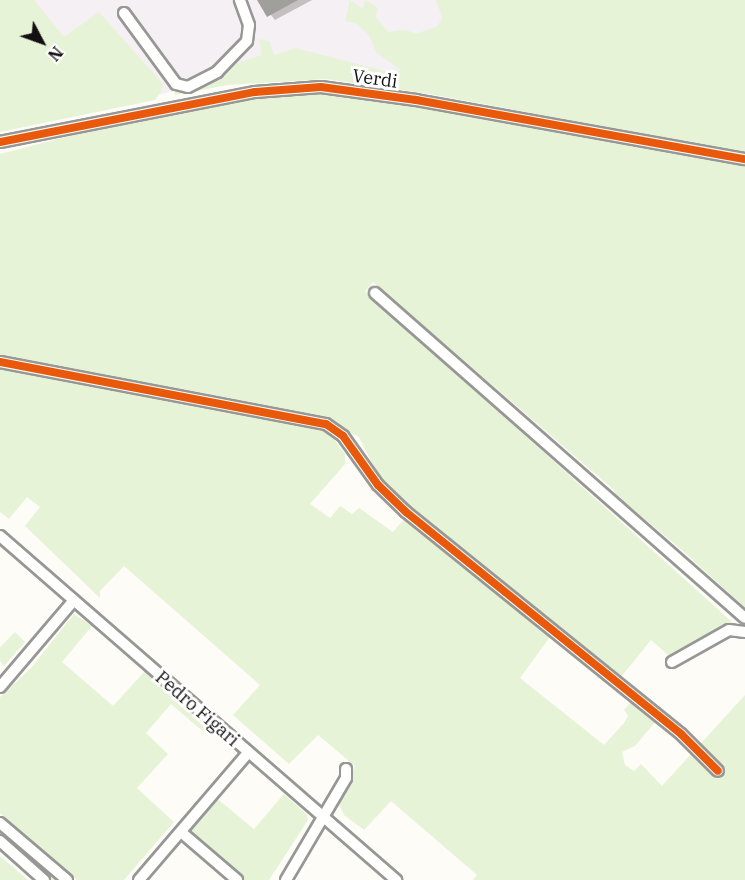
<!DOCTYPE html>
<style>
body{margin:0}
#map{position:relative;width:745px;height:880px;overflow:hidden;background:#fdfcf7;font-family:"IBM Plex Serif",serif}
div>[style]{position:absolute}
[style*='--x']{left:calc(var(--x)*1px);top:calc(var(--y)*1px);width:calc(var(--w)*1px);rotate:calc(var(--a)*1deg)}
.industrial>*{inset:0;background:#f5f0f3}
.green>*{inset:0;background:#e7f3d7}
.shadow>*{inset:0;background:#0003}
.building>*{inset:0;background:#a19f9c}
.roads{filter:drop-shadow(2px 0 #979795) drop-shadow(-2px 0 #979795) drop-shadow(0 2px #979795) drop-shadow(0 -2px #979795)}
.minor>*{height:10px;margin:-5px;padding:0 5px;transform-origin:5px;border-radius:5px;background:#fffffe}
.cycleway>*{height:8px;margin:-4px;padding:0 4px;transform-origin:4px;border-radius:4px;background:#e8590c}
span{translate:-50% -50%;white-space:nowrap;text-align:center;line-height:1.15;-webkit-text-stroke:6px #fff;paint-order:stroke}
.street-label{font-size:18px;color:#111}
.north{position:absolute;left:12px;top:12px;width:60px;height:60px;-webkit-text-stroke:4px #fff;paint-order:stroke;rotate:131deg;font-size:16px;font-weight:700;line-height:24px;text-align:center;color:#111}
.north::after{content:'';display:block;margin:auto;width:21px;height:27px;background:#111;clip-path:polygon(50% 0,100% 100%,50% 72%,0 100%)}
</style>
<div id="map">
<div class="industrial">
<i style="clip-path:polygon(26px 0,450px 0,445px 86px,276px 67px,107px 107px)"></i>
</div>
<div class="green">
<i style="clip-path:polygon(0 0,34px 0,64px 37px,99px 12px,163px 84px,161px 92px,155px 100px,0 132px)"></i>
<i style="clip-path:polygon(350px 0,363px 9px,365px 0,378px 8px,375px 16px,388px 32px,406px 30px,416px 34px,438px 26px,442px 17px,436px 0,745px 0,745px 153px,429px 94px,326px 79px,228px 85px,175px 95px,173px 84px,262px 55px,259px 39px,269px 41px,274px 55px,295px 48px,385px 71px,402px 71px,376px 52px,369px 35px,357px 24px,345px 21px)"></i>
<i style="clip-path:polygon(326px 88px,745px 164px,745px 608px,683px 551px,622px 500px,620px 503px,614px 490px,373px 282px,365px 291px,732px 622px,675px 661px,651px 640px,621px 677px,614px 676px,393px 493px,378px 475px,359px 437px,333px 424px,313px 416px,0 357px,0 154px,236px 93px)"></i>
<i style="clip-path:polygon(0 365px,316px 426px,330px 434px,345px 454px,345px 464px,310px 504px,330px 518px,340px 506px,352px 514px,359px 508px,393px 532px,406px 517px,550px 637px,520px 678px,604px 745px,624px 723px,628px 716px,624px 710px,631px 702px,656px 721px,635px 746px,622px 752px,625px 765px,634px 771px,641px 764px,662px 786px,745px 695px,745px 880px,473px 880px,477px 875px,391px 801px,364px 830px,344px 815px,338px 802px,355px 766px,318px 735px,289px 764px,233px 715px,260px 685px,124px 566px,100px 591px,100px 598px,25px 526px,40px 507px,27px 497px,9px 519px,0 512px)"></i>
<i style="clip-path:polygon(74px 614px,92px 626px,62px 662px,113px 706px,145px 671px,210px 729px,206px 734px,171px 704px,146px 733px,168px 754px,137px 788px,174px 822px,124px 880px,77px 880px,0 813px,0 697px,31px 668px)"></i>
<i style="clip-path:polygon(15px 632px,25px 642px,4px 666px,0 661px,0 647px)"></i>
<i style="clip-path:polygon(210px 793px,254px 829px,284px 794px,307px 815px,308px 820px,269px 880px,242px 880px,185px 835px)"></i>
<i style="clip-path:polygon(0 827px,62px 880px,52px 880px,0 835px)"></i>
<i style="clip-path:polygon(0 856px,28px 880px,0 880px)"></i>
</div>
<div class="shadow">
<i style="clip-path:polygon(259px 0,312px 0,275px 20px)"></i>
</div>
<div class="building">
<i style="clip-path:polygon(257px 0,298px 0,267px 17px)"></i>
</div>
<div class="roads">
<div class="minor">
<i style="--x:124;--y:13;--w:88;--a:53.8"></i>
<i style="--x:176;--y:84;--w:12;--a:14"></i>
<i style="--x:188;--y:87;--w:33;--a:-27"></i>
<i style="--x:217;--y:72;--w:43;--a:-45.9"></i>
<i style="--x:247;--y:41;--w:16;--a:-83"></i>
<i style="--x:249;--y:25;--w:27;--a:-110"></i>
<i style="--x:0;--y:142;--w:260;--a:-11.1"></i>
<i style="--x:255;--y:92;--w:66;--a:-4.3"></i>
<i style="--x:321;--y:87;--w:96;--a:7.8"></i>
<i style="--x:416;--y:100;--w:334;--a:10.2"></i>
<i style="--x:375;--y:293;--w:492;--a:41.3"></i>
<i style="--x:0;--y:362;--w:332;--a:10.8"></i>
<i style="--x:326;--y:424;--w:21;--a:35"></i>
<i style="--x:343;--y:436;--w:60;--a:54.5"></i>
<i style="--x:378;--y:485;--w:39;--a:44"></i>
<i style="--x:406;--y:512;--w:353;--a:38.9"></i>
<i style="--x:681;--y:734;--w:52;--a:45"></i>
<i style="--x:0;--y:536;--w:525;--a:40.98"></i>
<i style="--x:672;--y:662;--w:65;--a:-29.3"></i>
<i style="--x:729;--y:630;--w:16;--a:7"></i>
<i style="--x:0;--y:687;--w:114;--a:-49.6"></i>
<i style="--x:0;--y:823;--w:88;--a:40.4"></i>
<i style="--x:181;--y:832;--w:74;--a:40.6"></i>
<i style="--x:0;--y:841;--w:59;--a:41.6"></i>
<i style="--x:139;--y:880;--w:167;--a:-49.4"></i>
<i style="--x:286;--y:880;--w:118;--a:-59.5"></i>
<i style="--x:346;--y:778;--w:9;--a:-90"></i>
</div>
</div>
<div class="cycleway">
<i style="--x:0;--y:142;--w:260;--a:-11.1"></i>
<i style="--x:255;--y:92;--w:66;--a:-4.3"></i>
<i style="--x:321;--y:87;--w:96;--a:7.8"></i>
<i style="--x:416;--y:100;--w:334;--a:10.2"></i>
<i style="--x:0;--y:362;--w:332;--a:10.8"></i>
<i style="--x:326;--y:424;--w:21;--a:35"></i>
<i style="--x:343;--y:436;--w:60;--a:54.5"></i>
<i style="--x:378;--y:485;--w:39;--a:44"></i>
<i style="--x:406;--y:512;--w:353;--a:38.9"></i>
<i style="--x:681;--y:734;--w:52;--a:45"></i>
</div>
<div class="street-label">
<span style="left:375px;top:79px;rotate:8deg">Verdi</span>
<span style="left:197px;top:709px;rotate:41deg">Pedro Figari</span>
</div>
<div class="north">N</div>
</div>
